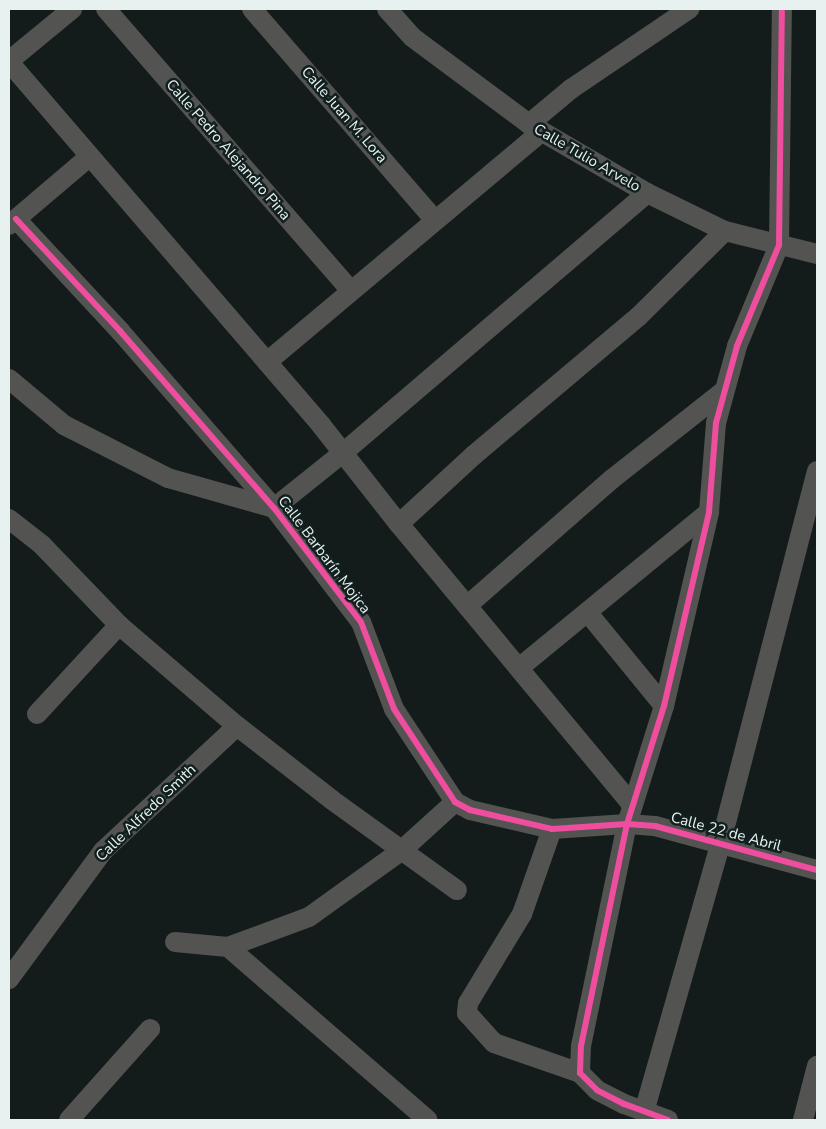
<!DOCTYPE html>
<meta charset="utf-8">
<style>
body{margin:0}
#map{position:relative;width:826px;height:1129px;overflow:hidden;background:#141c1b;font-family:"Nunito Sans",sans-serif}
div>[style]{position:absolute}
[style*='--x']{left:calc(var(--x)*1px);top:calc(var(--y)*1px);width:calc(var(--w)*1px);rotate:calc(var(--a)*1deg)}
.street>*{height:20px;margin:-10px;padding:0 10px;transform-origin:10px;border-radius:10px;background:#535352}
.cycleway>*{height:6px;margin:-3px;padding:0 3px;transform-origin:3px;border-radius:3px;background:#ef4d9e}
span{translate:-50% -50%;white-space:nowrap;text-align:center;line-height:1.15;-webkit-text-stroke:5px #111f1e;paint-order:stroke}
.street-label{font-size:15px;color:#e7f1ef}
.frame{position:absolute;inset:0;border:10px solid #e7f1ef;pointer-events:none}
</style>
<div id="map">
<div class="street">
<i style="--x:106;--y:9;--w:372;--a:49"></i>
<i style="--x:252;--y:9;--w:279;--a:49.1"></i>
<i style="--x:387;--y:9;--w:38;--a:48"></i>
<i style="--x:412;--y:37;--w:146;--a:36.6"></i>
<i style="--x:529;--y:124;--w:137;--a:30.3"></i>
<i style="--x:647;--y:193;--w:87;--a:26"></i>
<i style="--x:725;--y:231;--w:95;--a:14"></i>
<i style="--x:9;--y:61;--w:82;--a:-39.5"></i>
<i style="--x:9;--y:62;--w:479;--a:49.3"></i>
<i style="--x:321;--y:425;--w:126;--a:51.8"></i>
<i style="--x:399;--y:524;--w:365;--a:50.3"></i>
<i style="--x:529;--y:124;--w:55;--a:-39.8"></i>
<i style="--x:571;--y:89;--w:143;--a:-34.1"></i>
<i style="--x:16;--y:219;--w:153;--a:47.1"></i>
<i style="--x:120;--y:331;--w:235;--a:49"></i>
<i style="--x:274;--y:508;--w:143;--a:52.7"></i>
<i style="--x:361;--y:622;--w:93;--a:69.2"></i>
<i style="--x:394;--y:709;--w:111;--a:56.7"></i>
<i style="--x:455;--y:802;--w:17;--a:28"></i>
<i style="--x:470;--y:810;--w:84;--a:13"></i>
<i style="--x:552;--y:829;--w:75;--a:-3.8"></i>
<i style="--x:627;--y:824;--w:28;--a:4"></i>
<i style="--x:655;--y:826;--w:168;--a:15.2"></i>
<i style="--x:9;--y:225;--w:106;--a:-40.4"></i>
<i style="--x:267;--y:362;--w:359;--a:-40"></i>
<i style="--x:9;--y:379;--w:72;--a:39.9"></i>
<i style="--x:64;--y:425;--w:117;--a:27"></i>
<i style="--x:168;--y:478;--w:110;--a:15.8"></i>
<i style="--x:274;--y:508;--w:90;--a:-38.7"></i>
<i style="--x:344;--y:452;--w:399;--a:-40.5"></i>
<i style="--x:9;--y:519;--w:42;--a:38.2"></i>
<i style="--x:42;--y:545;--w:111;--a:46.1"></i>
<i style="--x:119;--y:625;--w:155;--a:40.6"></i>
<i style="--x:237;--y:726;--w:120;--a:37.9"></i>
<i style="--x:332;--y:800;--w:154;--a:35.8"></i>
<i style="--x:399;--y:524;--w:102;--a:-42.6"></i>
<i style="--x:474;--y:455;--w:214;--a:-40.1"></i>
<i style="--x:638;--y:317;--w:122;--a:-44.7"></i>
<i style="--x:468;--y:605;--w:191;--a:-41.2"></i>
<i style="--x:612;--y:479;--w:142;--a:-38.2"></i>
<i style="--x:588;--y:613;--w:120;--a:50.7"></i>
<i style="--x:519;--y:668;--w:246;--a:-39.4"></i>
<i style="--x:37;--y:714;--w:121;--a:-47.3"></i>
<i style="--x:552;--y:829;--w:90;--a:109.4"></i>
<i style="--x:522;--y:914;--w:104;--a:121.2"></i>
<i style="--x:468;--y:1003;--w:10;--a:96"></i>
<i style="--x:467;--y:1013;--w:40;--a:48"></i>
<i style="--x:494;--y:1043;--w:91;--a:19.2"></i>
<i style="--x:175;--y:942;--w:53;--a:5.4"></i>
<i style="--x:228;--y:947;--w:86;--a:-20.3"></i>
<i style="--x:309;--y:917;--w:113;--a:-35.7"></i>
<i style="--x:401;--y:851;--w:73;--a:-42.2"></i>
<i style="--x:228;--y:947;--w:264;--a:40.9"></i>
<i style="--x:9;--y:979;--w:159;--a:-53.7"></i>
<i style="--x:103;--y:851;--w:183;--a:-43"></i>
<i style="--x:644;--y:1112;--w:281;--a:-74.1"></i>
<i style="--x:721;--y:842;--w:383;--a:-75.5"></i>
<i style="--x:69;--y:1120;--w:122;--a:-48.3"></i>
<i style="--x:668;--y:1120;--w:47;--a:-160"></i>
<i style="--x:624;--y:1104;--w:30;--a:-153"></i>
<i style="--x:597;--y:1090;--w:24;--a:-135"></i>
<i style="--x:580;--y:1073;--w:27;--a:-88"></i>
<i style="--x:581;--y:1046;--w:227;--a:-78.3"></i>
<i style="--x:627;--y:824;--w:124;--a:-72.6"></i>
<i style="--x:664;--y:706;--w:199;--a:-76.9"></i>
<i style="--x:709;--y:512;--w:89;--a:-85.5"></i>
<i style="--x:716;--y:423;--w:80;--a:-74.7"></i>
<i style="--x:737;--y:346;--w:109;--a:-67.4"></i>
<i style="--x:779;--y:245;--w:236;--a:-89.3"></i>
<i style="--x:803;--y:1120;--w:56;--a:-75.5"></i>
</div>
<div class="cycleway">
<i style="--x:16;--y:219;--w:153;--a:47.1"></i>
<i style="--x:120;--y:331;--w:235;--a:49"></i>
<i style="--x:274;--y:508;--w:143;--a:52.7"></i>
<i style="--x:361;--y:622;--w:93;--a:69.2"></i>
<i style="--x:394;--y:709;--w:111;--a:56.7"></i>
<i style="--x:455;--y:802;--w:17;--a:28"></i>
<i style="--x:470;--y:810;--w:84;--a:13"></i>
<i style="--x:552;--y:829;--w:75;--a:-3.8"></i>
<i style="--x:627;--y:824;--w:28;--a:4"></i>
<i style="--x:655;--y:826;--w:168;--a:15.2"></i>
<i style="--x:668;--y:1120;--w:47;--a:-160"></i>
<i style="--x:624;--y:1104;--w:30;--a:-153"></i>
<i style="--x:597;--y:1090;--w:24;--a:-135"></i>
<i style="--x:580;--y:1073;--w:27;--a:-88"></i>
<i style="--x:581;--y:1046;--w:227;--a:-78.3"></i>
<i style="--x:627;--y:824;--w:124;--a:-72.6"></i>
<i style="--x:664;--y:706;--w:199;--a:-76.9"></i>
<i style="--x:709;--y:512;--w:89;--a:-85.5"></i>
<i style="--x:716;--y:423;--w:80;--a:-74.7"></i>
<i style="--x:737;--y:346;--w:109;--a:-67.4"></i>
<i style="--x:779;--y:245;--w:236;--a:-89.3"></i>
</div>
<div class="street-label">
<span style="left:344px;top:115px;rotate:49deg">Calle Juan M. Lora</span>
<span style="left:228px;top:150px;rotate:49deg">Calle Pedro Alejandro Pina</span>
<span style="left:587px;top:158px;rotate:30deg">Calle Tulio Arvelo</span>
<span style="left:324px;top:555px;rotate:53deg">Calle Barbarín Mojica</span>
<span style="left:146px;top:813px;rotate:-44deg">Calle Alfredo Smith</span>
<span style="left:726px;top:832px;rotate:15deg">Calle 22 de Abril</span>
</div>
<div class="frame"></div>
</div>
